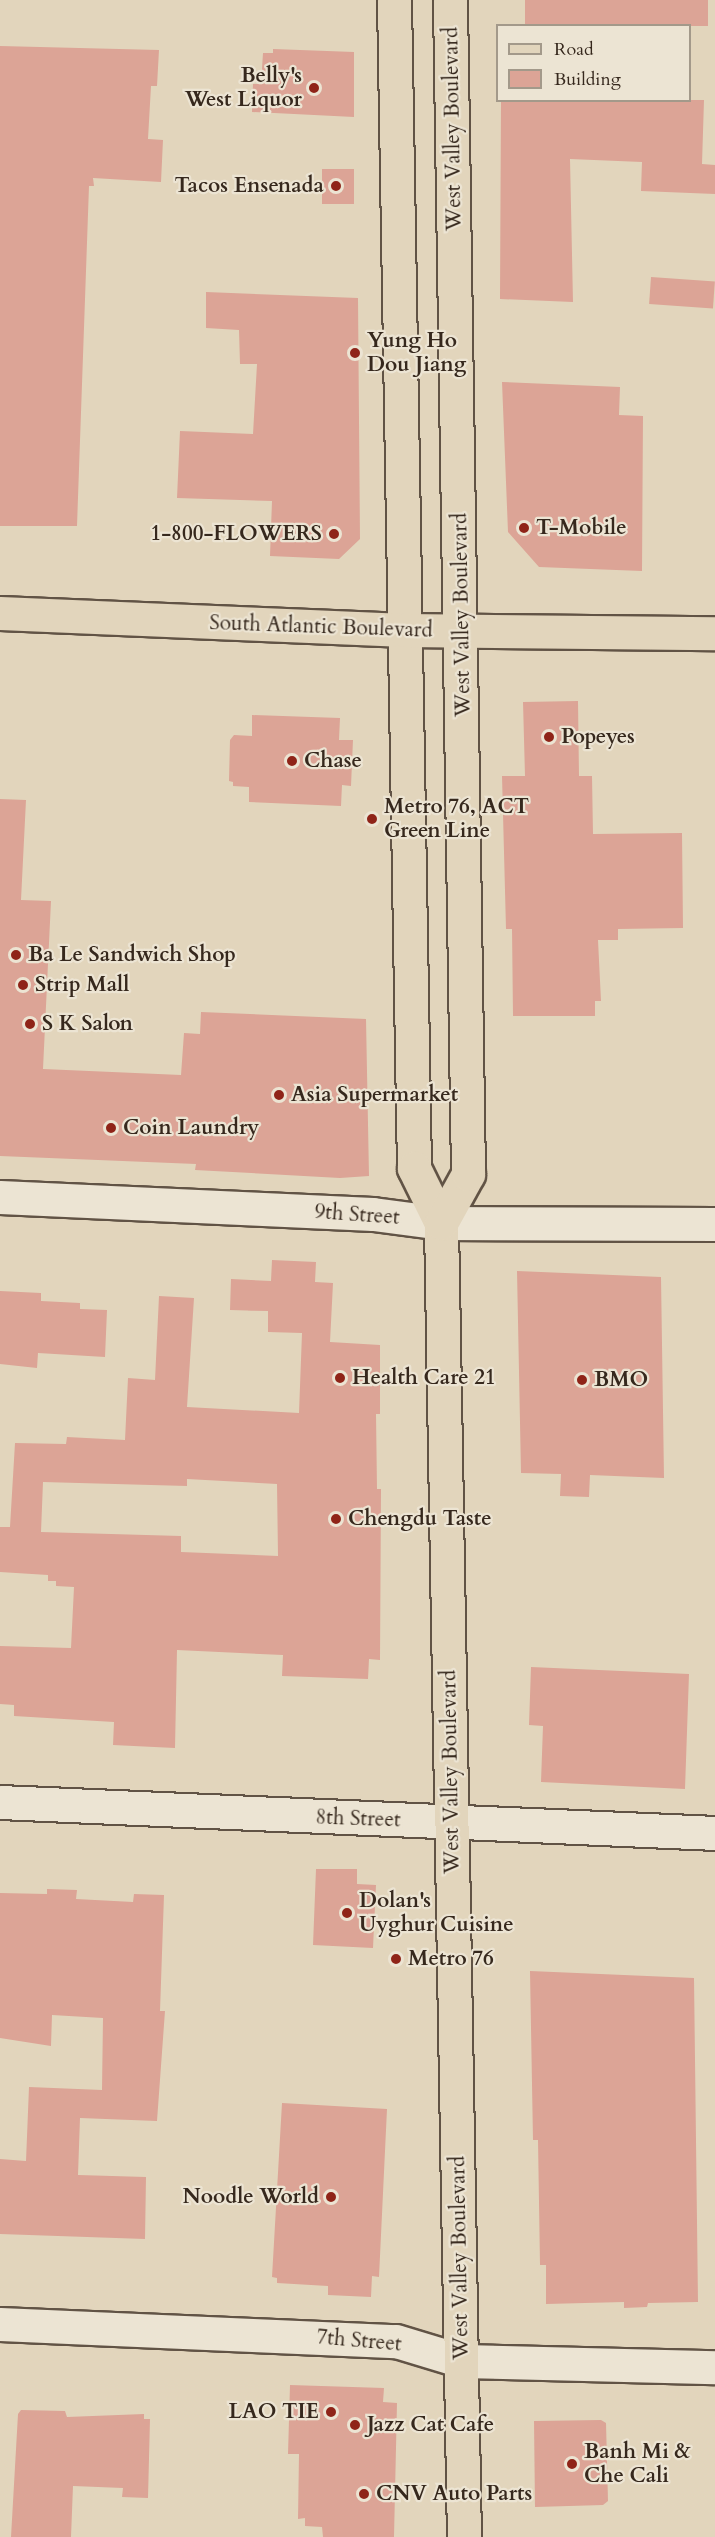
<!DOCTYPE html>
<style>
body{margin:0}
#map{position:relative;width:715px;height:2537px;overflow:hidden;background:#e2d5bc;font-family:Cardo,serif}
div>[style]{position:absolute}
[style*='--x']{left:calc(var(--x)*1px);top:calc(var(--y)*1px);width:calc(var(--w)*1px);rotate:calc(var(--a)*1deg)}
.building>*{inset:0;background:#dca496;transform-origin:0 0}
.roads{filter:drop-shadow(2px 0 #615345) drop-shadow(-2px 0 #615345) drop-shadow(0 2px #615345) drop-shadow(0 -2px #615345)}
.minor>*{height:33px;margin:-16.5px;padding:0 16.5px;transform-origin:16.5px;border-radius:16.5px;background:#ece4d3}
.major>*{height:33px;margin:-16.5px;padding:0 16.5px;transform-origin:16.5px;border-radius:16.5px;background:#e2d5bc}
.dots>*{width:16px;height:16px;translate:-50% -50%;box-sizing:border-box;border:3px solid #ece4d3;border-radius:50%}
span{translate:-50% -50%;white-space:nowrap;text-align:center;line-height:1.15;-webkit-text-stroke:4.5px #ece4d3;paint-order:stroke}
.poi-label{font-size:21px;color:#36281d;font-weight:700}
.right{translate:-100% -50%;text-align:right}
.left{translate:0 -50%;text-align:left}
.street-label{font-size:21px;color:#36281d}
.legend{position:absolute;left:496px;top:24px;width:195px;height:78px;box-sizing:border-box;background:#ece4d3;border:2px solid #a3998a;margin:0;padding:8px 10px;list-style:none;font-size:18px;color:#36281d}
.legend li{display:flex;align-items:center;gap:12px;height:30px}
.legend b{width:30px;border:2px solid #a3998a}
</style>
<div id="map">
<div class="building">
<i style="left:525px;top:0;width:183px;height:26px"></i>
<i style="clip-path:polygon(0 46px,159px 50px,157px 86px,151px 86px,148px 139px,163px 140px,161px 182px,93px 178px,94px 186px,89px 186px,77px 526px,0 526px)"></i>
<i style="clip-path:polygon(273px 49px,354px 52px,354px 117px,252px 112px,253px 84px,261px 84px,263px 53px,273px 53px)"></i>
<i style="clip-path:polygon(501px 100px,704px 100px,702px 164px,715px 165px,715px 194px,641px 191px,642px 162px,570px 159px,573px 302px,500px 299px)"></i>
<i style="left:322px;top:169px;width:32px;height:35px"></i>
<i style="left:651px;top:277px;width:64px;height:27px;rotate:4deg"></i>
<i style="clip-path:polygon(206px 292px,358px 298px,360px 539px,339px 559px,270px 556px,272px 501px,177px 498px,180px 431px,253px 434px,257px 364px,240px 364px,239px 330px,206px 328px)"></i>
<i style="clip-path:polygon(502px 382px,620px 387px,619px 415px,643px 416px,642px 571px,539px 567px,508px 532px)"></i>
<i style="clip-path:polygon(578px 701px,579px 776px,592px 776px,593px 834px,682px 833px,683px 928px,618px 929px,618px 940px,598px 940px,601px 1001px,595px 1001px,595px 1016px,513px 1016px,512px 929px,506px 929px,502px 776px,525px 776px,523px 702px)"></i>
<i style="clip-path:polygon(252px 715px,340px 718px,339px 740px,353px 740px,351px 786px,342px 785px,341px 806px,249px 802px,249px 787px,233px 786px,233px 782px,229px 781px,230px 740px,234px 735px,252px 736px)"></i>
<i style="clip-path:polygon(0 799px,26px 800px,21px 900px,51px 901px,43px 1069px,181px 1075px,184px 1033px,200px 1034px,201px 1012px,366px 1019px,369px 1176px,340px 1178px,195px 1170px,196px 1164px,0 1156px)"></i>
<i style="clip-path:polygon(evenodd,272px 1260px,316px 1262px,315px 1282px,333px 1283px,330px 1342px,380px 1345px,380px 1414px,376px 1414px,377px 1489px,381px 1489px,380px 1660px,369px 1659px,368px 1679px,282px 1676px,283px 1655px,177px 1650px,175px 1748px,113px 1745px,114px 1722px,14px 1716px,14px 1705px,0 1704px,0 1646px,71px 1648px,74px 1587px,56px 1586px,56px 1581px,48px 1581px,48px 1575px,0 1572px,0 1527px,10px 1527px,15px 1443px,66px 1444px,67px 1437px,125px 1440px,128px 1378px,155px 1380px,159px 1296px,194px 1298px,187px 1407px,299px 1413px,302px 1333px,268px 1332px,268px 1311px,230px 1310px,231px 1279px,271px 1281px,272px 1260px,187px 1479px,277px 1484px,278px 1556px,181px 1552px,181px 1536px,41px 1532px,43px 1482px,187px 1486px,187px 1479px)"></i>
<i style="clip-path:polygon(517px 1271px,661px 1277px,664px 1478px,590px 1475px,589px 1497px,560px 1496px,561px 1474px,521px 1473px)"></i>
<i style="clip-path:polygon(0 1291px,41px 1293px,41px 1301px,80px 1303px,80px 1309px,107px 1310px,105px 1357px,38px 1353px,37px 1368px,0 1364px)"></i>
<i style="clip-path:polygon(531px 1667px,689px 1674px,685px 1789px,541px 1782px,543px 1726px,529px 1725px)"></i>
<i style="clip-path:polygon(316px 1869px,357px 1869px,357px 1884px,376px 1885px,373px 1948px,313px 1945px)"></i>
<i style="clip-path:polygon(47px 1889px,77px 1890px,76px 1899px,133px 1902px,134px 1894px,164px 1895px,160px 2011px,165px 2011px,157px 2121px,80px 2118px,78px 2175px,146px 2177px,145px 2239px,0 2234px,0 2159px,26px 2161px,29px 2087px,102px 2090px,103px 2018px,52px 2015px,51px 2046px,0 2038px,0 1893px,47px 1894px)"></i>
<i style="clip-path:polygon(530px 1971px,694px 1978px,698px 2302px,648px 2303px,647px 2307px,624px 2308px,624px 2302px,546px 2304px,546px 2265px,540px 2265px,538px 2140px,533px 2140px)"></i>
<i style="clip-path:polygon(282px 2103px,387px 2109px,379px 2277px,372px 2276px,371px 2297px,328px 2295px,328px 2286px,277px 2283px,277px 2278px,272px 2277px)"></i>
<i style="clip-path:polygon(290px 2385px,384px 2388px,383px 2402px,397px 2403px,394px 2537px,323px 2537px,322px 2527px,305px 2526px,305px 2518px,298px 2519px,299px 2454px,288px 2454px)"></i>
<i style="clip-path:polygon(21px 2410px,65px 2411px,67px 2417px,144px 2414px,144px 2419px,150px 2419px,148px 2498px,122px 2497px,123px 2488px,73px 2486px,71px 2537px,11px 2537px,18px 2414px)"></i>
<i style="clip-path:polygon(601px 2420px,606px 2423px,608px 2501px,603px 2505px,535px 2507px,534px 2421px)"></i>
</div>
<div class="roads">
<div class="minor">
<i style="--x:0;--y:1197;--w:373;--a:2.6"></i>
<i style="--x:373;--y:1214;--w:69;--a:7.5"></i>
<i style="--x:441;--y:1223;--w:274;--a:0.2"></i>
<i style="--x:0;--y:1802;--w:716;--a:2.48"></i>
<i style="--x:0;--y:2324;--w:396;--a:2.5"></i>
<i style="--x:396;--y:2341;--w:69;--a:16.9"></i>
<i style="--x:462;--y:2361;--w:253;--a:1.4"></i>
</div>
<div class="major">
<i style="--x:394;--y:0;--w:1168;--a:89.02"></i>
<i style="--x:414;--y:1168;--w:61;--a:63.9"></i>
<i style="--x:441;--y:1223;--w:1314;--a:89"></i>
<i style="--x:0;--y:613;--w:405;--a:2.4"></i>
<i style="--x:405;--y:630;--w:310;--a:0.6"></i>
<i style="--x:441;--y:1223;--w:56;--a:-61.1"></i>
<i style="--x:468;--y:1174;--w:1174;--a:-90.88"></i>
</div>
</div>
<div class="dots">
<i style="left:314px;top:88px;background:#8f2418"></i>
<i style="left:336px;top:186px;background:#8f2418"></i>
<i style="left:355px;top:353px;background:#8f2418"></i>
<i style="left:524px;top:528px;background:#8f2418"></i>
<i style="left:334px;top:534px;background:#8f2418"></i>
<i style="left:549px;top:737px;background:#8f2418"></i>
<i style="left:292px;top:761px;background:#8f2418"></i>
<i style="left:372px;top:819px;background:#8f2418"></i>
<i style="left:16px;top:955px;background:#8f2418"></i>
<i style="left:23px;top:985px;background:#8f2418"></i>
<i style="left:30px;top:1024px;background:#8f2418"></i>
<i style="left:279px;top:1095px;background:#8f2418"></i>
<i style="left:111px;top:1128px;background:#8f2418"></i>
<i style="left:340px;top:1378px;background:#8f2418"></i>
<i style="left:582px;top:1380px;background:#8f2418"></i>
<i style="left:336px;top:1519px;background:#8f2418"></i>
<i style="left:347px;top:1913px;background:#8f2418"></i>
<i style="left:396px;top:1959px;background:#8f2418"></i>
<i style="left:331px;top:2197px;background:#8f2418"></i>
<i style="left:331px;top:2412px;background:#8f2418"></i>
<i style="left:355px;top:2425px;background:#8f2418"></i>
<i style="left:572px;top:2464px;background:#8f2418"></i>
<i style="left:364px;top:2494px;background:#8f2418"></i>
</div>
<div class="poi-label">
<span class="right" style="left:302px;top:88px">Belly's<br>West Liquor</span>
<span class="right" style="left:324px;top:186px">Tacos Ensenada</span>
<span class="left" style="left:367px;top:353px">Yung Ho<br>Dou Jiang</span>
<span class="left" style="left:536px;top:528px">T-Mobile</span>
<span class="right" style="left:322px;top:534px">1-800-FLOWERS</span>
<span class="left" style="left:561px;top:737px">Popeyes</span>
<span class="left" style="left:304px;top:761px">Chase</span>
<span class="left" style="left:384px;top:819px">Metro 76, ACT<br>Green Line</span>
<span class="left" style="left:28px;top:955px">Ba Le Sandwich Shop</span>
<span class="left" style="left:35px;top:985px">Strip Mall</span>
<span class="left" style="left:42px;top:1024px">S K Salon</span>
<span class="left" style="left:291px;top:1095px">Asia Supermarket</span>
<span class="left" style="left:123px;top:1128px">Coin Laundry</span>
<span class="left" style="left:352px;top:1378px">Health Care 21</span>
<span class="left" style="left:594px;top:1380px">BMO</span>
<span class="left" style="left:348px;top:1519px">Chengdu Taste</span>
<span class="left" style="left:359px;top:1913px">Dolan's<br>Uyghur Cuisine</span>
<span class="left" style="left:408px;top:1959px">Metro 76</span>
<span class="right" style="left:319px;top:2197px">Noodle World</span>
<span class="right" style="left:319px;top:2412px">LAO TIE</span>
<span class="left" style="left:367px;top:2425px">Jazz Cat Cafe</span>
<span class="left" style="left:584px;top:2464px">Banh Mi &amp;<br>Che Cali</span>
<span class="left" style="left:376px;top:2494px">CNV Auto Parts</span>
</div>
<div class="street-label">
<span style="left:453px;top:129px;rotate:-91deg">West Valley Boulevard</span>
<span style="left:462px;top:615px;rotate:-91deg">West Valley Boulevard</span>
<span style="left:321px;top:627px;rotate:2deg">South Atlantic Boulevard</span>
<span style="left:357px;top:1215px;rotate:4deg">9th Street</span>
<span style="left:451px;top:1772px;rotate:-91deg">West Valley Boulevard</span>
<span style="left:358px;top:1819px;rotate:2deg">8th Street</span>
<span style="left:460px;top:2258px;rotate:-91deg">West Valley Boulevard</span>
<span style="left:359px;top:2341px;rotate:5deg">7th Street</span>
</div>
<ul class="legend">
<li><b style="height:8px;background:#e2d5bc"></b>Road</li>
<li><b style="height:16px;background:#dca496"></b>Building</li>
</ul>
</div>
